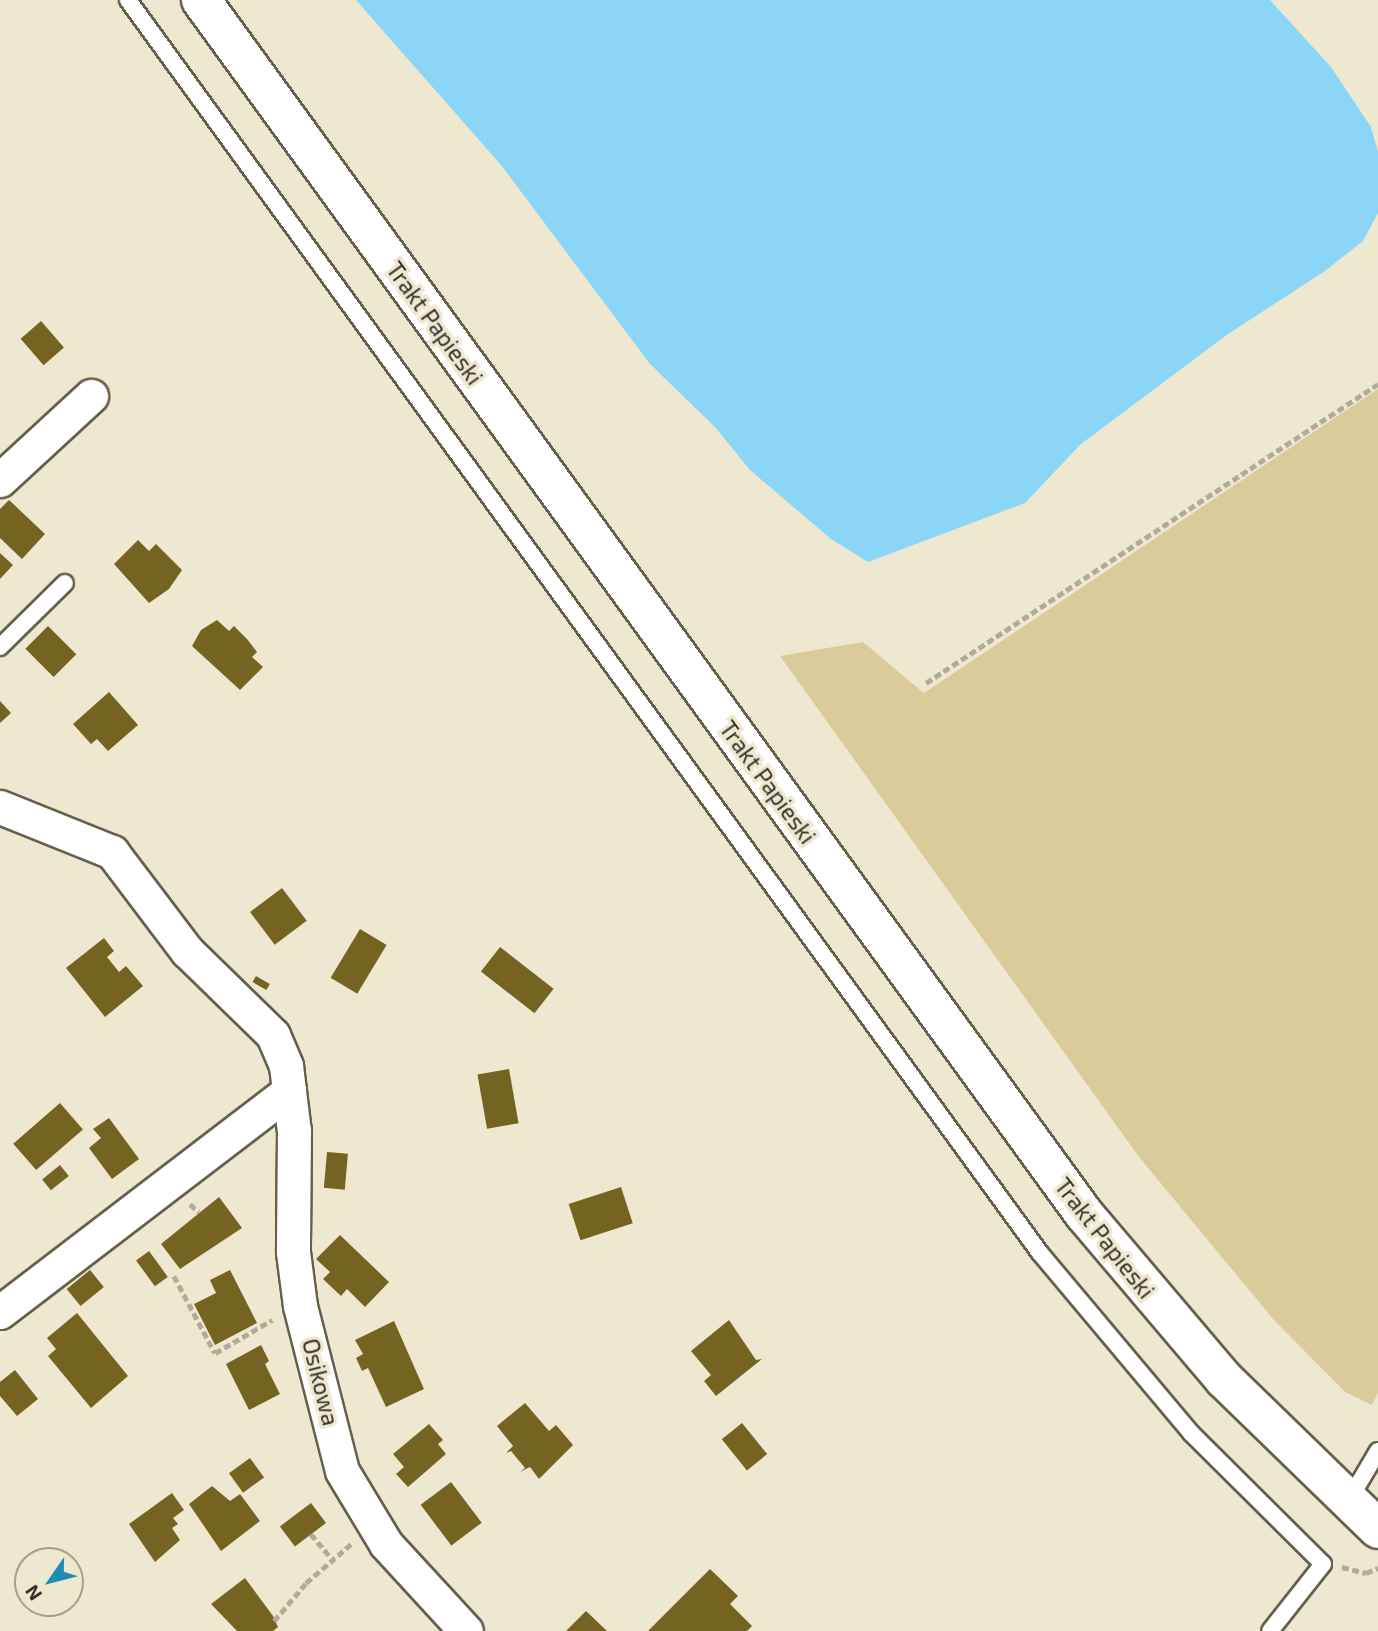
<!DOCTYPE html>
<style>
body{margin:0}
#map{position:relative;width:1378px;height:1631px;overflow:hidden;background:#efe8d1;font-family:"Exo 2",sans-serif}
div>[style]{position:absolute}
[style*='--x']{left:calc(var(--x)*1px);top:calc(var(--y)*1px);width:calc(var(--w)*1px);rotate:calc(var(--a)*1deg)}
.green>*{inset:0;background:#dacb9b}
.water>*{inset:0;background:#8bd5f6}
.building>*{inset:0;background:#756321;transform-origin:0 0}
.path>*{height:4.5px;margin-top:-2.25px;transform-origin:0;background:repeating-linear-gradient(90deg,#b1ab99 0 7px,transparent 0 10.5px)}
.roads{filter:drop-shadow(2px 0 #65604c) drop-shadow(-2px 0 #65604c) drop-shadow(0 2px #65604c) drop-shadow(0 -2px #65604c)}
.service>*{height:16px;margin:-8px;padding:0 8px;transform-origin:8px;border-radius:8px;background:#fff}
.minor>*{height:33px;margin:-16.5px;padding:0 16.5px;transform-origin:16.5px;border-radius:16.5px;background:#fff}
.tertiary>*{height:38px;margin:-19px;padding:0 19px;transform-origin:19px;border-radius:19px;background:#fff}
span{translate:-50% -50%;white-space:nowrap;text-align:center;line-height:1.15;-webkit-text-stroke:7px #efe8d1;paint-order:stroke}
.street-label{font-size:23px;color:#333028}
.north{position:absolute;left:14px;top:1547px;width:70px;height:70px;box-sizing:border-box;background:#efe8d1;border:2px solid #a49e8d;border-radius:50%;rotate:235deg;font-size:19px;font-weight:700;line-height:28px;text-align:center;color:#333028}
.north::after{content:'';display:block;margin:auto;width:24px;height:32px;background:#218bb2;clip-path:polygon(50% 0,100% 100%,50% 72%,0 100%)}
</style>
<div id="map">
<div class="green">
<i style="clip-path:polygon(1378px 389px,1378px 1393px,1372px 1405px,1345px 1392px,1274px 1320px,1139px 1157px,780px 656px,863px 642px,924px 693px)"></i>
</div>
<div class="water">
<i style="clip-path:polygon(356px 0,1270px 0,1331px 67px,1371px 127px,1378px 152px,1378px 213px,1363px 241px,1325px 271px,1228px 334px,1081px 444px,1025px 503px,868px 562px,831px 539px,750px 470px,715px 427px,650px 364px,501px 165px)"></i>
</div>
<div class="building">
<i style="left:41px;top:321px;width:35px;height:27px;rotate:49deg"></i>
<i style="clip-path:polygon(9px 500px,45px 534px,22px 559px,0 538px,0 509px)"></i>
<i style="clip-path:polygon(138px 540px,149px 551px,156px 544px,182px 570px,169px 589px,149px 603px,114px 564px)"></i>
<i style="clip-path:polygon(0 553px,13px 565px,0 579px)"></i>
<i style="clip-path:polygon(217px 620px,229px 631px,234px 626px,247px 639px,257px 652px,252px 657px,263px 667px,240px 690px,192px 646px,201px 630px)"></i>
<i style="left:48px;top:626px;width:40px;height:32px;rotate:45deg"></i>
<i style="clip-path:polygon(109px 692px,138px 725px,108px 751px,97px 739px,91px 744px,73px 724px)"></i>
<i style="clip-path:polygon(0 701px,11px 713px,0 723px)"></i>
<i style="left:282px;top:888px;width:41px;height:40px;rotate:53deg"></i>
<i style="left:360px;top:929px;width:31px;height:57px;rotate:31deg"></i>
<i style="clip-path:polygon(104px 938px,114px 951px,107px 957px,119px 972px,126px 966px,143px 986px,105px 1017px,66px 968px)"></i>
<i style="left:500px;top:947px;width:68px;height:31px;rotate:38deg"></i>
<i style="left:256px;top:976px;width:16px;height:7px;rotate:30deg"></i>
<i style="left:509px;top:1069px;width:55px;height:32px;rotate:80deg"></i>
<i style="left:60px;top:1103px;width:35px;height:62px;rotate:49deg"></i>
<i style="clip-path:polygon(109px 1118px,139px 1159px,112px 1179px,89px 1148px,101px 1138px,93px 1129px)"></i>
<i style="left:327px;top:1152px;width:21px;height:36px;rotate:5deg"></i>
<i style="left:60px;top:1165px;width:14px;height:23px;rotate:51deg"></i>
<i style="left:621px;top:1187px;width:38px;height:55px;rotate:72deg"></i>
<i style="clip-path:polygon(219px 1197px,242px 1228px,180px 1269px,161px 1244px)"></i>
<i style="clip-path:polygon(340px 1235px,389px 1282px,365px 1307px,347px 1289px,341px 1296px,323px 1279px,330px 1272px,316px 1259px)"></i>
<i style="left:149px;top:1251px;width:32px;height:16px;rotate:54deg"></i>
<i style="left:90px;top:1270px;width:22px;height:30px;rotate:51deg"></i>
<i style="clip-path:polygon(230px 1270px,257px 1323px,215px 1345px,194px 1304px,216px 1293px,210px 1280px)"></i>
<i style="clip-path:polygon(77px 1313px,128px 1376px,91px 1408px,48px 1356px,56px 1349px,47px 1338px)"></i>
<i style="clip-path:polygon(729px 1320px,756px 1360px,762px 1359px,716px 1396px,704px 1381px,711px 1375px,691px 1351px)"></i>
<i style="clip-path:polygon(394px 1321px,424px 1389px,386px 1407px,368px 1368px,362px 1371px,356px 1358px,363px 1354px,355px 1340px)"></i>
<i style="clip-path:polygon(261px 1345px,269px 1361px,265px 1364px,280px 1394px,249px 1410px,226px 1364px)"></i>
<i style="clip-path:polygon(15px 1370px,38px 1399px,17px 1416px,0 1396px,0 1382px)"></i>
<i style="clip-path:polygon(525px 1403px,549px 1431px,556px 1425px,573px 1445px,539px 1479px,530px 1467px,520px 1472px,525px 1468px,511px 1451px,506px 1453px,513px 1446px,497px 1426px)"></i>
<i style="left:742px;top:1423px;width:40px;height:26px;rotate:51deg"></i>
<i style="clip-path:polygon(429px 1424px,443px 1440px,438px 1444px,446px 1454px,408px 1487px,396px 1474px,404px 1467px,393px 1454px)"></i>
<i style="left:250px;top:1458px;width:24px;height:26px;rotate:54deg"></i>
<i style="left:451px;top:1482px;width:51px;height:38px;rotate:53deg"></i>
<i style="clip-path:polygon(212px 1486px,230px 1501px,240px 1494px,260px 1521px,221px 1551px,189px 1504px)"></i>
<i style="clip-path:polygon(172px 1493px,184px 1510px,173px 1518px,178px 1524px,172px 1528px,180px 1540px,155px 1562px,129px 1524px)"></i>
<i style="left:311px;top:1503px;width:25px;height:39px;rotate:53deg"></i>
<i style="clip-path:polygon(710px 1569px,738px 1596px,730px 1604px,752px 1626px,747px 1631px,648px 1631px)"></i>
<i style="clip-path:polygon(245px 1578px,273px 1616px,278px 1627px,273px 1631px,237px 1631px,211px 1604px)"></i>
<i style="clip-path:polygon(586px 1611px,607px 1631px,566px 1631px)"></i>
</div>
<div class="path">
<i style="--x:926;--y:683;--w:542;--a:-33.48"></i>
<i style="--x:190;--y:1204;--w:12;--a:42"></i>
<i style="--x:174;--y:1276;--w:87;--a:62"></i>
<i style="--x:215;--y:1353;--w:66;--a:-30.1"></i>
<i style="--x:311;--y:1534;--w:34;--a:50"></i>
<i style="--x:1342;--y:1567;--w:25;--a:14"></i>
<i style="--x:1366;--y:1573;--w:13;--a:-23"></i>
<i style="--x:274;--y:1621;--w:50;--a:-49.9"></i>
<i style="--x:306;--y:1583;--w:60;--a:-40.9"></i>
</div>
<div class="roads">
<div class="service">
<i style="--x:128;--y:0;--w:1550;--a:53.95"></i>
<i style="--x:1040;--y:1253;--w:235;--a:50"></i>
<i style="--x:1191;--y:1433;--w:186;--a:44.8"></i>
<i style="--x:1323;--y:1564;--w:85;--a:128.3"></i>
<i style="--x:0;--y:647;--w:91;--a:-44.6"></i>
<i style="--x:1349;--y:1500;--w:57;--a:-59.4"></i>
</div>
<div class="minor">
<i style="--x:0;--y:480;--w:124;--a:-42.7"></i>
<i style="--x:0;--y:807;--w:121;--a:21.9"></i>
<i style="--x:112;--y:852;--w:124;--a:52.9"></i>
<i style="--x:187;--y:951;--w:120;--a:44.3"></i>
<i style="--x:273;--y:1035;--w:34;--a:67"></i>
<i style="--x:286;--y:1066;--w:25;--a:83"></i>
<i style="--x:0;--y:1312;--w:364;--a:-37.4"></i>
<i style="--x:289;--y:1091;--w:39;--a:83"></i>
<i style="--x:294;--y:1130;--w:122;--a:90.5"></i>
<i style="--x:293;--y:1252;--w:54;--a:82.6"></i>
<i style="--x:300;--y:1306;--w:170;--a:75.7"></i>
<i style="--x:342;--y:1471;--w:85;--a:58.9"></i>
<i style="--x:386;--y:1544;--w:118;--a:47.4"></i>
</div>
<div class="tertiary">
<i style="--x:201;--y:0;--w:1501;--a:53.97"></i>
<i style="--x:1084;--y:1214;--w:216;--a:49.7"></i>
<i style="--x:1224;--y:1379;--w:215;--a:44.2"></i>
</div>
</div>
<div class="street-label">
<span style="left:435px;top:323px;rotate:54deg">Trakt Papieski</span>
<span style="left:768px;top:782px;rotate:54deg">Trakt Papieski</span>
<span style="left:1105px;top:1238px;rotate:52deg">Trakt Papieski</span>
<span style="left:321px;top:1382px;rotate:76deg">Osikowa</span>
</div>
<div class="north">N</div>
</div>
